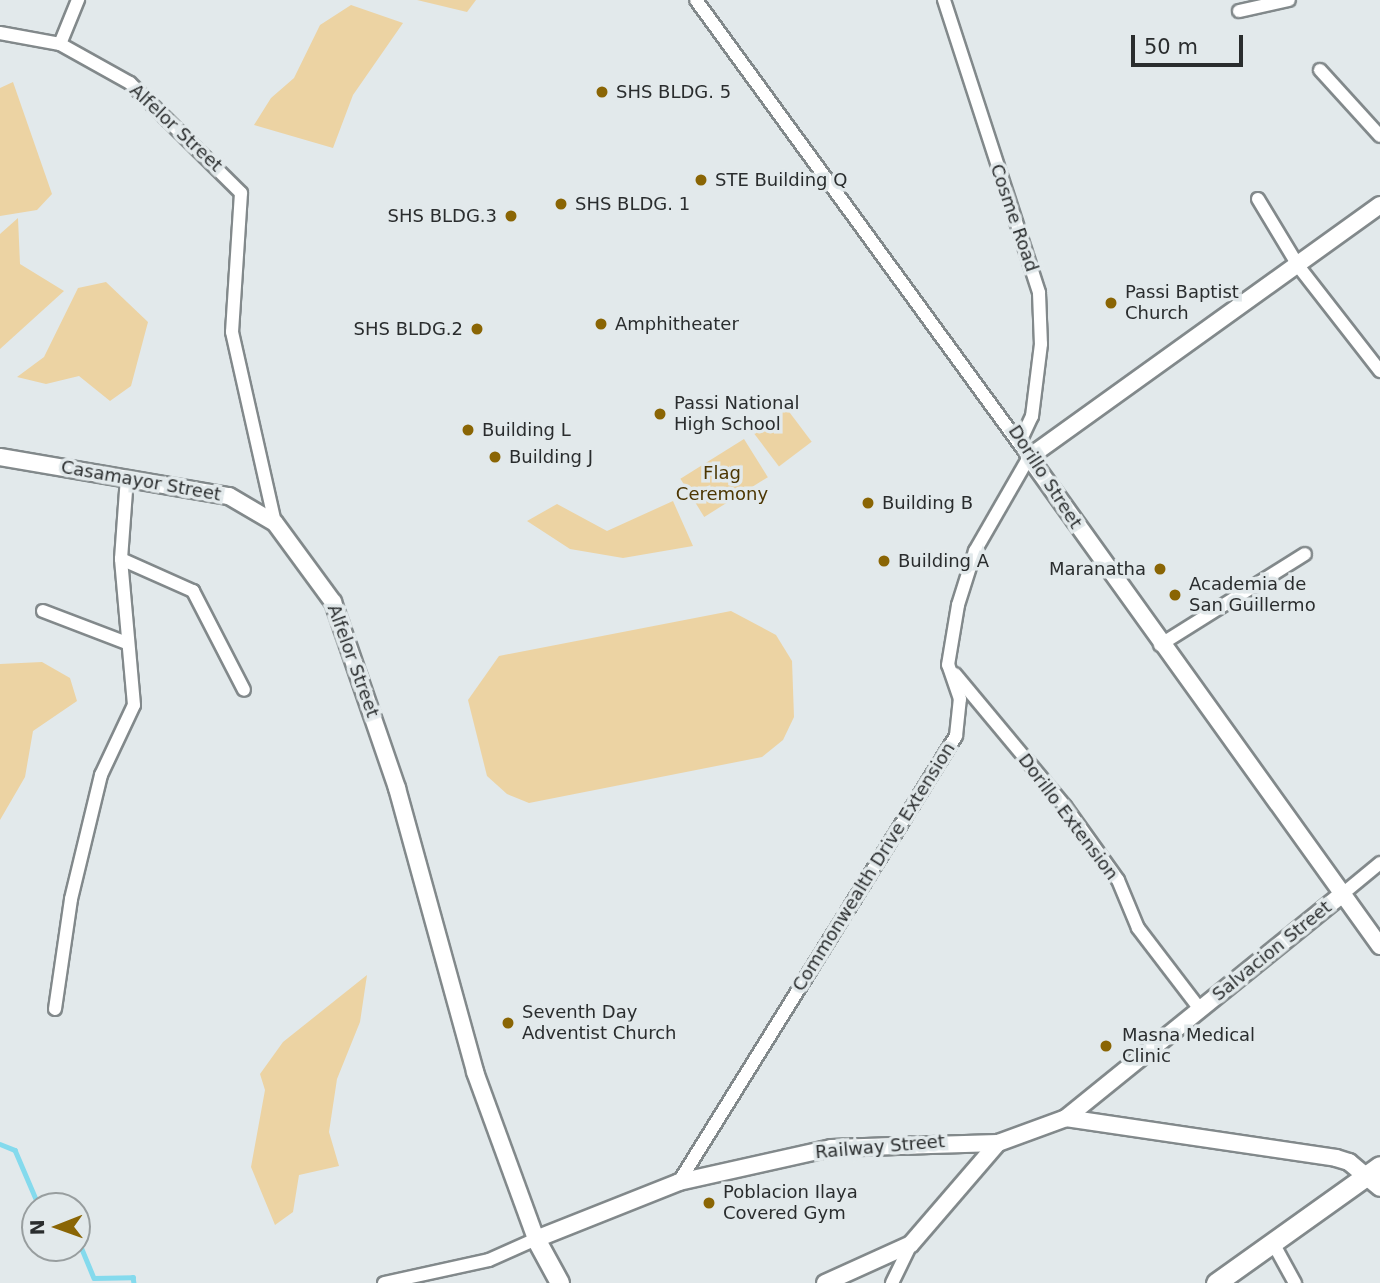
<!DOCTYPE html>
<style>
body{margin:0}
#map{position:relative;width:1380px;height:1283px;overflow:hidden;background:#e2e9eb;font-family:"DejaVu Sans",sans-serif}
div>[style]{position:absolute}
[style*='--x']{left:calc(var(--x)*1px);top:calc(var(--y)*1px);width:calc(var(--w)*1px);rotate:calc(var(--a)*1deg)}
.green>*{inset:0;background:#ecd3a3;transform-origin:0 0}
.stream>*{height:4.5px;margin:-2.25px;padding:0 2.25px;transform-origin:2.25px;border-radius:2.25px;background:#84daed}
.roads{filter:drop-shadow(2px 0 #82898b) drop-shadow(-2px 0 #82898b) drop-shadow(0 2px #82898b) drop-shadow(0 -2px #82898b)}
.minor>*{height:12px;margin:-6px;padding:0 6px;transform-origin:6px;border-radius:6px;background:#fff}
.tertiary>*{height:16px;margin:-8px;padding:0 8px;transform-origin:8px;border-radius:8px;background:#fff}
.secondary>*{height:18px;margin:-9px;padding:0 9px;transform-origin:9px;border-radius:9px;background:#fff}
.primary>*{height:19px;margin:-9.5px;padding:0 9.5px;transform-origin:9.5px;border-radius:9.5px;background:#fff}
.dots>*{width:19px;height:19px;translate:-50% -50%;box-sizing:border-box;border:4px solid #e2e9eb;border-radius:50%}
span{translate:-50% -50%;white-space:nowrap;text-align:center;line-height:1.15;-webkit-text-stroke:7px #e2e9eb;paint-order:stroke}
.poi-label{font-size:18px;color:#2a2d2e}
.left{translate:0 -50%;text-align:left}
.right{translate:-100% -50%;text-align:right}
.street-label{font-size:18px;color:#2a2d2e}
.park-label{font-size:18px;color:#4c3602}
.north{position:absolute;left:21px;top:1192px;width:70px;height:70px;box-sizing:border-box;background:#e2e9eb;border:2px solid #989e9f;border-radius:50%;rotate:269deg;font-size:19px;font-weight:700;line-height:28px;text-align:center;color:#2a2d2e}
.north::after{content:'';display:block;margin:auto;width:24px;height:32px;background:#8a6504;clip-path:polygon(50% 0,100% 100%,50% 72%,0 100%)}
.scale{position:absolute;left:1131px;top:35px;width:112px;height:32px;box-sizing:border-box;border:4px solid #2a2d2e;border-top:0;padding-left:9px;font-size:21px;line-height:24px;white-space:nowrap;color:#2a2d2e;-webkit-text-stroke:5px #e2e9eb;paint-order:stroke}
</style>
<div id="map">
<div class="green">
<i style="clip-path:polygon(417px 0,476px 0,467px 12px)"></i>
<i style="clip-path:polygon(351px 5px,403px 23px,353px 95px,333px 148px,254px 125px,271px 98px,294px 78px,320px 25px)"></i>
<i style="clip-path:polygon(13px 82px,52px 194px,37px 210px,0 216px,0 88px)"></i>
<i style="clip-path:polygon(18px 218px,20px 264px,64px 291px,0 349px,0 234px)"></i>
<i style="clip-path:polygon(106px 282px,148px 322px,131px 386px,110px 401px,79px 376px,46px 384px,17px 377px,44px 357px,78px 288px)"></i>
<i style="left:787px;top:409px;width:41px;height:41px;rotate:53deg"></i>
<i style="left:744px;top:439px;width:45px;height:75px;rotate:58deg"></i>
<i style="clip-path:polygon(673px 501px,693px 546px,623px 558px,570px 549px,527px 521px,557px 504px,607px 531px)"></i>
<i style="clip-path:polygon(731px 611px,776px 635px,792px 661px,794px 717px,783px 740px,762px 757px,529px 803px,507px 794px,487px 776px,468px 700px,499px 656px)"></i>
<i style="clip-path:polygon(42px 662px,70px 678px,77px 701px,33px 731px,25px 777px,0 820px,0 664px)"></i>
<i style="clip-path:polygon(367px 975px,360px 1022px,337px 1079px,329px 1132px,339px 1166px,299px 1175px,293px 1212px,275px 1225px,251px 1167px,265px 1090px,260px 1074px,283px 1042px)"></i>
</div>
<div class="stream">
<i style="--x:0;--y:1144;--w:16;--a:22"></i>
<i style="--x:15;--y:1150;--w:61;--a:66.8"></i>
<i style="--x:77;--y:1237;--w:44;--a:67.5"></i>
<i style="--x:94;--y:1278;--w:39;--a:-1"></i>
<i style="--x:133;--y:1277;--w:6;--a:81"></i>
</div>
<div class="roads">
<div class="minor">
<i style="--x:944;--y:0;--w:308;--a:72"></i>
<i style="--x:1039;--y:293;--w:51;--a:87.8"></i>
<i style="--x:1041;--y:344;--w:73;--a:97.1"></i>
<i style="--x:1032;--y:416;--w:26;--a:115"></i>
<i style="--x:1239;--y:11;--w:51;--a:-12.4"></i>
<i style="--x:0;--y:33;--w:61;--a:10.4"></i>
<i style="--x:60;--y:44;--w:80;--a:29.1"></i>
<i style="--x:130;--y:83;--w:156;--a:44.7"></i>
<i style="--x:241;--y:193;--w:139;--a:93.7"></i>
<i style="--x:232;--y:332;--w:196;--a:77.3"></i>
<i style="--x:60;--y:44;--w:48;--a:-67.8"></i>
<i style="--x:1320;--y:70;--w:89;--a:47.7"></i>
<i style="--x:1258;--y:199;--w:79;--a:58.9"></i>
<i style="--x:1299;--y:267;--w:132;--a:52.1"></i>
<i style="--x:121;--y:559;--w:79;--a:24"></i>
<i style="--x:193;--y:591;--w:111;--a:62.7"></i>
<i style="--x:43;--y:611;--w:90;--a:20.9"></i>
<i style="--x:1160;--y:645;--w:171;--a:-32.1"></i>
<i style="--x:955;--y:674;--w:172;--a:50.2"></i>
<i style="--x:1065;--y:806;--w:91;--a:54.4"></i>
<i style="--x:1118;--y:880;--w:52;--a:67.4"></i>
<i style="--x:1138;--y:928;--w:102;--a:52.6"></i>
<i style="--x:1340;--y:896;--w:52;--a:-39.5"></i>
<i style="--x:55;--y:1009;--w:111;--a:-81.7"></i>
<i style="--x:71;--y:899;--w:128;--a:-76.4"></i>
<i style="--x:101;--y:775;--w:77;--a:-64.8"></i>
<i style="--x:134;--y:705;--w:147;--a:-95.1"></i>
<i style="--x:121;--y:559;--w:82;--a:-85.8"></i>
<i style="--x:679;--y:1182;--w:525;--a:-58.16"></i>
<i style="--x:956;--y:736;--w:37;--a:-84"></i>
<i style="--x:960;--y:699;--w:36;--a:-109"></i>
<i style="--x:948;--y:665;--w:61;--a:-80.5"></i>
<i style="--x:958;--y:605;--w:57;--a:-72.5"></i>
<i style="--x:975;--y:551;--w:108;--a:-60.1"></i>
<i style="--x:1029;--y:457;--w:565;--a:-126.08"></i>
<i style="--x:1273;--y:1243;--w:46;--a:61.2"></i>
<i style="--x:384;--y:1283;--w:107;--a:-12.4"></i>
<i style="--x:489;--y:1260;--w:51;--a:-24.1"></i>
<i style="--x:892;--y:1283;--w:43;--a:-64"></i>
</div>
<div class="tertiary">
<i style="--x:1380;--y:205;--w:432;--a:144.3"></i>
<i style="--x:1029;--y:457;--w:602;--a:54.33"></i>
<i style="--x:0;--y:457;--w:232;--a:9.7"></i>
<i style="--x:229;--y:496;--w:53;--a:30.4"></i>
<i style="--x:275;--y:523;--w:98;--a:53.7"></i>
<i style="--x:333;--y:602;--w:197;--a:71"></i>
<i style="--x:397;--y:788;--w:295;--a:74.6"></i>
<i style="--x:475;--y:1072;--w:178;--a:69.9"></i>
<i style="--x:536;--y:1239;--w:154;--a:-21.7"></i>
<i style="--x:679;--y:1182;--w:156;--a:-12.6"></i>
<i style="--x:831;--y:1148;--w:167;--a:-1.7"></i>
<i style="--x:998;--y:1143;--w:72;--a:-20.2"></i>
<i style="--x:1066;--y:1118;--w:273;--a:8.4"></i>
<i style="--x:1336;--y:1158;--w:14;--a:17"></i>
<i style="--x:1349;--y:1162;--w:40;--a:40"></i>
<i style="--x:1066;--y:1118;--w:353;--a:-39"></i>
<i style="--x:825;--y:1283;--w:94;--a:-24.4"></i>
<i style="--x:911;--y:1244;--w:133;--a:-49.3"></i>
</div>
<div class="secondary">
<i style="--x:536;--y:1239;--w:50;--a:61.4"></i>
</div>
<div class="primary">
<i style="--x:1216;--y:1283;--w:201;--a:-35.5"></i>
</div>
</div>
<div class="dots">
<i style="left:602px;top:92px;background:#8a6504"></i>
<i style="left:701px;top:180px;background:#8a6504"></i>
<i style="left:561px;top:204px;background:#8a6504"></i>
<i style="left:511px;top:216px;background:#8a6504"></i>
<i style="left:1111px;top:303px;background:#8a6504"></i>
<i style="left:601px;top:324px;background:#8a6504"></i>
<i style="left:477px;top:329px;background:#8a6504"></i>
<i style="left:660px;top:414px;background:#8a6504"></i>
<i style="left:468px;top:430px;background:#8a6504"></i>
<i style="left:495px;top:457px;background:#8a6504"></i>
<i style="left:868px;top:503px;background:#8a6504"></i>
<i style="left:884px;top:561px;background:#8a6504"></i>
<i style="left:1160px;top:569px;background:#8a6504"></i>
<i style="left:1175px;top:595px;background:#8a6504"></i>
<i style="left:508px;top:1023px;background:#8a6504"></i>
<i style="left:1106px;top:1046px;background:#8a6504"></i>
<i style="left:709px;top:1203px;background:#8a6504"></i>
</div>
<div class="poi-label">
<span class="left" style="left:616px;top:92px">SHS BLDG. 5</span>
<span class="left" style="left:715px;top:180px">STE Building Q</span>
<span class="left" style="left:575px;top:204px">SHS BLDG. 1</span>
<span class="right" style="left:497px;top:216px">SHS BLDG.3</span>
<span class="left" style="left:1125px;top:303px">Passi Baptist<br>Church</span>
<span class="left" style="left:615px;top:324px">Amphitheater</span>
<span class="right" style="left:463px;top:329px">SHS BLDG.2</span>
<span class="left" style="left:674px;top:414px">Passi National<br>High School</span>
<span class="left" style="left:482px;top:430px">Building L</span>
<span class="left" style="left:509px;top:457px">Building J</span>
<span class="left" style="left:882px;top:503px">Building B</span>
<span class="left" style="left:898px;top:561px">Building A</span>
<span class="right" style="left:1146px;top:569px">Maranatha</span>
<span class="left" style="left:1189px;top:595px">Academia de<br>San Guillermo</span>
<span class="left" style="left:522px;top:1023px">Seventh Day<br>Adventist Church</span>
<span class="left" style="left:1122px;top:1046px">Masna Medical<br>Clinic</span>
<span class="left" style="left:723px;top:1203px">Poblacion Ilaya<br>Covered Gym</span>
</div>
<div class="street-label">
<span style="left:176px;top:128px;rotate:43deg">Alfelor Street</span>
<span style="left:1014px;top:218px;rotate:71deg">Cosme Road</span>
<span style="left:1045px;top:477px;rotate:57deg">Dorillo Street</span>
<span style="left:141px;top:481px;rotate:10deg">Casamayor Street</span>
<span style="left:353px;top:661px;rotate:70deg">Alfelor Street</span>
<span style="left:1068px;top:817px;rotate:53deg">Dorillo Extension</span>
<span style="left:874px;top:867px;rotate:-58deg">Commonwealth Drive Extension</span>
<span style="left:1272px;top:951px;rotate:-39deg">Salvacion Street</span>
<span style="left:880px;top:1147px;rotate:-5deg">Railway Street</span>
</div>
<div class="park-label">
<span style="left:722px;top:484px">Flag<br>Ceremony</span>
</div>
<div class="north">N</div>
<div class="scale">50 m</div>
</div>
